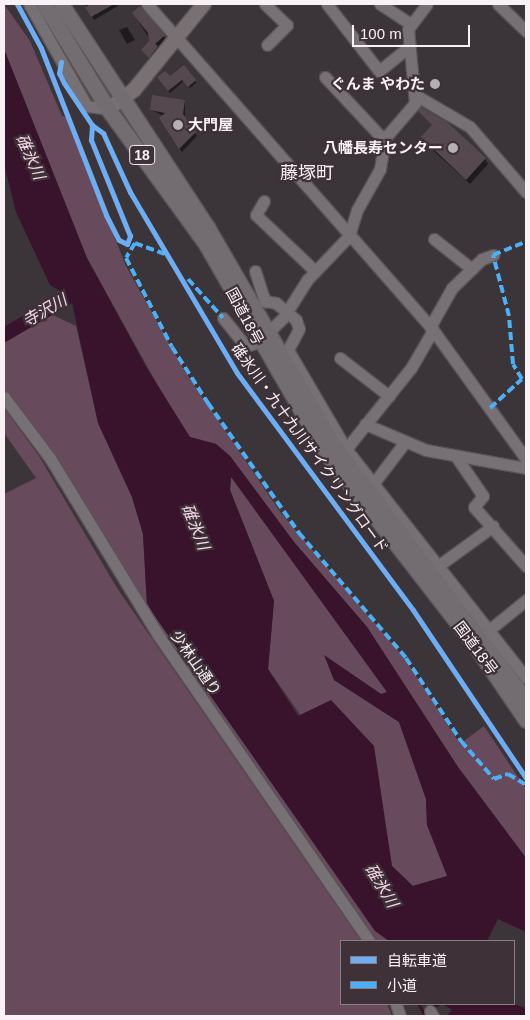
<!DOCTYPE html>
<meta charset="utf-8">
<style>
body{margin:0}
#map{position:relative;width:530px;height:1020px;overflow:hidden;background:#3b3438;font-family:Arial,"Noto Sans JP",sans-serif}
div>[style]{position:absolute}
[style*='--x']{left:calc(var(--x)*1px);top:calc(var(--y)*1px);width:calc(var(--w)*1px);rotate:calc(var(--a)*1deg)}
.green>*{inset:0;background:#674a5b}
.water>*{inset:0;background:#39132b}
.shadow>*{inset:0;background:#0007}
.stream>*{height:2.5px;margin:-1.25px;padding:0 1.25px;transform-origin:1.25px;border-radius:1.25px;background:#39132b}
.river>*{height:14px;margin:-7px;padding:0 7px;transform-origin:7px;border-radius:7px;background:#39132b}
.building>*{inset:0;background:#55494f}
.roads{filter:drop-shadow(1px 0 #595356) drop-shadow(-1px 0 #595356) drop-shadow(0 1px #595356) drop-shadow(0 -1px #595356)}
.minor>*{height:11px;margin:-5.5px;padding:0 5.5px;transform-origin:5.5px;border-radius:5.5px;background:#777074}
.major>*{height:14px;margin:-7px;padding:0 7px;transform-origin:7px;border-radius:7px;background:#797074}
.highway>*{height:15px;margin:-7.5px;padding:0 7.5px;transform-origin:7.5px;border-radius:7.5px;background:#736c70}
.quiet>*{height:4px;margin-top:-2px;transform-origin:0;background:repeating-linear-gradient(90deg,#4cb0f7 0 8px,transparent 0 12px)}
.cycleway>*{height:5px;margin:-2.5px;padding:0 2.5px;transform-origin:2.5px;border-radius:2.5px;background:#6dadf4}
.dots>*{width:14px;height:14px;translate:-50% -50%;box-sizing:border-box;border:2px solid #3e3138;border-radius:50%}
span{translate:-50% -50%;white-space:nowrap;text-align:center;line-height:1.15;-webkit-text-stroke:4.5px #3e3138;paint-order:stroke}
.shield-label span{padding:1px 4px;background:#3e3138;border:1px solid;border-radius:4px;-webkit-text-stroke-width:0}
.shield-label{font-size:14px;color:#f9f1f5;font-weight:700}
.poi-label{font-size:15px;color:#f9f1f5;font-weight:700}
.right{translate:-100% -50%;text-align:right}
.left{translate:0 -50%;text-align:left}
.street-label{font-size:15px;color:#f9f1f5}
.water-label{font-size:16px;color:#f6d6e7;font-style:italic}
.quarter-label{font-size:18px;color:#f9f1f5}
.frame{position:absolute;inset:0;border:5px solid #f9f1f5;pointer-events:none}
.legend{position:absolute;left:340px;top:940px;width:175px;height:65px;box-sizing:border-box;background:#3e3138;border:1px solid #897e84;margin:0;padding:6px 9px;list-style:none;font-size:15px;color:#f9f1f5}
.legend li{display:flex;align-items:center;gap:10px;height:25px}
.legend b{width:25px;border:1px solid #897e84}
.scale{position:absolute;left:352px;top:25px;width:118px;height:22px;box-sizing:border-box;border:2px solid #f9f1f5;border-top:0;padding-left:6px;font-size:15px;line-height:18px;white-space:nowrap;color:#f9f1f5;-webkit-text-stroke:4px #3e3138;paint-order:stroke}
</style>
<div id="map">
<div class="green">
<i style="clip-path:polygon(4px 4px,30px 41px,62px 116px,67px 117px,126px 266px,184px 370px,281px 513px,405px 659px,460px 744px,484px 726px,526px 789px,526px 858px,458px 767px,367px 627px,294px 542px,230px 456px,216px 444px,190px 437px,178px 422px,87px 258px,4px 49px)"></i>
<i style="clip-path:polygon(53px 315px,76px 326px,98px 423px,132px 497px,143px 534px,147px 605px,375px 930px,389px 941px,376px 941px,145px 607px,54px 455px,4px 389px,4px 339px)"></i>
<i style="clip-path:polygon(4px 408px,39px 456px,117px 588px,361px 941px,341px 941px,341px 1004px,387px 1004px,392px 1016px,4px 1016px,4px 494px,36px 478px,4px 433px)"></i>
<i style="clip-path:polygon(231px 476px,387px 692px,381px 694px,325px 656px,334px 680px,399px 722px,426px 799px,427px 825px,448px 876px,412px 886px,392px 866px,387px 838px,268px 669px,274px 601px,230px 490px)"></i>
</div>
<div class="water">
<i style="clip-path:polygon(evenodd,4px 49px,87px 258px,145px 365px,190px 437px,216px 444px,230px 456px,294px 542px,367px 627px,458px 767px,526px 858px,526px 932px,498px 919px,487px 941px,389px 941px,375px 931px,147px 605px,143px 534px,132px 497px,98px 423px,71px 298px,50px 285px,16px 212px,4px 164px,4px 49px,231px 477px,387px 692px,381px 694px,324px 655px,334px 680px,399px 722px,426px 799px,427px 825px,447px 876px,413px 886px,392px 866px,374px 746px,331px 700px,298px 716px,268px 669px,274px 601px,230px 490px,231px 477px)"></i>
<i style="clip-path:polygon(431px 1004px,513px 1004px,526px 1008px,526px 1016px,447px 1016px,452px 1010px,442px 1004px,434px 1009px)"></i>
</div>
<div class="shadow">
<i style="clip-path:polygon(85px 4px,116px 4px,118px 6px,94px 20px)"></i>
<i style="clip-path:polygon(133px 13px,165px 38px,151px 59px,142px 50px,151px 41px)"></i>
<i style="clip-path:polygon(127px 27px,135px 40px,127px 44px,119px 30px)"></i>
<i style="clip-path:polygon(170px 78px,195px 81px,196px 83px,190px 88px,184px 81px,170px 93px,160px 80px)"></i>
<i style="clip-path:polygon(185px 102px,185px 118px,197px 136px,182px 152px,160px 119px,164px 116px,151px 110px)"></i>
<i style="clip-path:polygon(420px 111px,485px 159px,488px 164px,470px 184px,425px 143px,422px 138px,433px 126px)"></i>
</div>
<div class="stream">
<i style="--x:419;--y:1004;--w:13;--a:63"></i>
</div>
<div class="river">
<i style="--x:4;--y:335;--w:95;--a:-30.3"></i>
</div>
<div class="building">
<i style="clip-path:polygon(91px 4px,114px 4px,91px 17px,85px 7px)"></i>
<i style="clip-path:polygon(140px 6px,165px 35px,155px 44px,158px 46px,149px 58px,141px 50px,149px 41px,148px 33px,132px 13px)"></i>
<i style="clip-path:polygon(184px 65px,196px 80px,188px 87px,182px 80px,168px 91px,157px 77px,165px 71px,170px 76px)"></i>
<i style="clip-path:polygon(152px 95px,185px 100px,183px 114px,196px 132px,179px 149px,159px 118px,165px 113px,150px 110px)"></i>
<i style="clip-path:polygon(421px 107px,447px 122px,486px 158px,466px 180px,421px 137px,432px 125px,418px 111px)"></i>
</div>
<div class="roads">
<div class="minor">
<i style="--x:29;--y:4;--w:117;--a:60.4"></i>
<i style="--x:87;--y:106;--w:21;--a:8"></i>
<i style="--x:147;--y:4;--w:434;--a:48.7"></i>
<i style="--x:433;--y:330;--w:159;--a:54.2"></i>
<i style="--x:265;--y:4;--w:30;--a:44"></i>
<i style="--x:287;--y:25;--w:28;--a:135"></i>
<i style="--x:327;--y:4;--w:85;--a:52.2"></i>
<i style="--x:379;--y:71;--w:38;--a:-39"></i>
<i style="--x:380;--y:4;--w:37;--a:33"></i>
<i style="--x:498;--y:4;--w:39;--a:44"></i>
<i style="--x:325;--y:77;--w:86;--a:46.9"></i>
<i style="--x:417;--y:96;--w:61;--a:30.3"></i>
<i style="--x:470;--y:127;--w:86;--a:49.3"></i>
<i style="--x:264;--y:201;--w:16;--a:120"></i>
<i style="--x:256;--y:215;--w:81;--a:43.5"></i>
<i style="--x:434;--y:239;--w:48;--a:38.3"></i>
<i style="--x:255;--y:271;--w:32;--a:72"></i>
<i style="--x:265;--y:301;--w:11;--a:10"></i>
<i style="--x:276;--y:303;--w:26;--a:40"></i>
<i style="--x:296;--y:320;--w:9;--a:72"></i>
<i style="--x:299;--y:329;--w:24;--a:118"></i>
<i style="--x:288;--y:350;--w:115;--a:59.6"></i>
<i style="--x:346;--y:449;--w:291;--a:51.8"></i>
<i style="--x:223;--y:318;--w:36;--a:51"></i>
<i style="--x:246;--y:346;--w:13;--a:-18"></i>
<i style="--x:258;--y:342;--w:35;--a:-44"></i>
<i style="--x:283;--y:318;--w:45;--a:-57.7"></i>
<i style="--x:307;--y:280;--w:61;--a:-46.3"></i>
<i style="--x:349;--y:236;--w:27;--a:-73"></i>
<i style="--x:357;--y:210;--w:47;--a:-60.7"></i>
<i style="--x:380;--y:169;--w:31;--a:-81"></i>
<i style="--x:385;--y:138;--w:46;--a:-49.4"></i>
<i style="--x:415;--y:103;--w:74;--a:-95.4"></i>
<i style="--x:408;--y:29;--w:31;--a:-53"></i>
<i style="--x:430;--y:327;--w:45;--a:-60.6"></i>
<i style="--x:452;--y:288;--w:42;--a:-44"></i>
<i style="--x:482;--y:259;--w:12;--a:-20"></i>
<i style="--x:340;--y:358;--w:62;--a:37.8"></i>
<i style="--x:4;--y:397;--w:76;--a:53"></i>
<i style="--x:50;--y:458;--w:207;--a:58.6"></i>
<i style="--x:158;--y:635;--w:372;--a:55.4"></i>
<i style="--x:365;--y:424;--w:66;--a:23.1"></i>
<i style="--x:426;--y:450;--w:102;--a:10.2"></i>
<i style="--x:346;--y:449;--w:104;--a:-51.3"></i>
<i style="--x:411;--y:368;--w:44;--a:-59.9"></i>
<i style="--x:457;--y:458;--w:46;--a:55.6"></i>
<i style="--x:483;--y:496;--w:14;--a:129"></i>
<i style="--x:474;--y:507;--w:79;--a:48.6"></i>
<i style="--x:373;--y:484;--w:53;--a:-52.7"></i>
<i style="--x:438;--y:566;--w:68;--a:-36"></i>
<i style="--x:489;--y:630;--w:48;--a:-39"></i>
<i style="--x:396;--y:1004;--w:13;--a:72"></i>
<i style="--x:430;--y:1011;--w:6;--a:59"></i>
</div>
<div class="major">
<i style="--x:108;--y:109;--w:32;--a:-36"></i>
<i style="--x:134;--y:90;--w:111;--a:-50.9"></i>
</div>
<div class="highway">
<i style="--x:44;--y:4;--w:123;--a:58.6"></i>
<i style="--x:108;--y:109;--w:167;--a:54"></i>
<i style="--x:206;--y:244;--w:240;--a:60.2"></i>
<i style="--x:325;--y:452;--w:248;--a:52.2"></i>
<i style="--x:477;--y:648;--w:87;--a:55.8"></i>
<i style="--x:61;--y:4;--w:267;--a:56.8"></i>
<i style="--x:207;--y:227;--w:251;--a:59.9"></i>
<i style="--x:333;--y:444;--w:321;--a:53"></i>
</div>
</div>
<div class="quiet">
<i style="--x:165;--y:254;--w:32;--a:-160"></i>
<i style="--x:135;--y:243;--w:17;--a:121"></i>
<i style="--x:126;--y:258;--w:100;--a:62.7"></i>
<i style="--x:172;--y:347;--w:67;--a:57.3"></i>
<i style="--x:208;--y:403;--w:159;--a:55"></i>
<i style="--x:299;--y:533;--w:165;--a:49.4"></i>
<i style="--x:406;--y:658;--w:100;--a:56.5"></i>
<i style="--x:461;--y:741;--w:50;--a:49"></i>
<i style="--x:494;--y:779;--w:15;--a:-20"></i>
<i style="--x:508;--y:774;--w:21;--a:31"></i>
<i style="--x:188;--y:279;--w:52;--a:48.1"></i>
<i style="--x:490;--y:408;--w:43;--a:-42.2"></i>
<i style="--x:522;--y:379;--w:17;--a:-121"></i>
<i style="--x:513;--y:364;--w:48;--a:-94.8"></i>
<i style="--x:509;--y:316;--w:63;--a:-104.7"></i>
<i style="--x:493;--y:255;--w:35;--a:-22"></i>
</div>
<div class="cycleway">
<i style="--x:17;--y:4;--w:50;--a:61.4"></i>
<i style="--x:41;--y:48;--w:179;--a:68.7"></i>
<i style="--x:106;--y:215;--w:28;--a:63"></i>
<i style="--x:119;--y:240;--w:9;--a:27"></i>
<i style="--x:127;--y:244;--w:9;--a:-69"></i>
<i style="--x:130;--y:236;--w:104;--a:-112.1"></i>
<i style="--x:91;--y:140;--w:15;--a:-86"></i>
<i style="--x:61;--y:62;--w:11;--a:100"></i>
<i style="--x:59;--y:73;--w:11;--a:63"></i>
<i style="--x:64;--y:83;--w:50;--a:56.3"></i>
<i style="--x:92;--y:125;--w:14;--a:36"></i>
<i style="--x:103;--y:133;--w:65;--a:65.4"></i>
<i style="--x:130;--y:192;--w:210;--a:59.4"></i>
<i style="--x:237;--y:373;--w:295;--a:53.4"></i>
<i style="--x:413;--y:610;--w:202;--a:56.1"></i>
</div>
<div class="dots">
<i style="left:435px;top:84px;background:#b6afb3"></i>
<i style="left:178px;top:125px;background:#b6afb3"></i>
<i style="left:453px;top:148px;background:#b6afb3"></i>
</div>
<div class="shield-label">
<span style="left:142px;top:155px">18</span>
</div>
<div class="poi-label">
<span class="right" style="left:425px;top:84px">ぐんま やわた</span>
<span class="left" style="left:188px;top:125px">大門屋</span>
<span class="right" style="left:443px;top:148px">八幡長寿センター</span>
</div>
<div class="street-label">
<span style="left:245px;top:316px;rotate:62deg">国道18号</span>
<span style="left:310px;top:448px;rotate:54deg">碓氷川・九十九川サイクリングロード</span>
<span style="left:476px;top:648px;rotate:53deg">国道18号</span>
<span style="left:196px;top:663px;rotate:55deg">少林山通り</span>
</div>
<div class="water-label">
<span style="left:30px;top:157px;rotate:66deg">碓氷川</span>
<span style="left:45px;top:311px;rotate:-30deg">寺沢川</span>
<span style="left:195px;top:527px;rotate:68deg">碓氷川</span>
<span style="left:381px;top:886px;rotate:59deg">碓氷川</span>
</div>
<div class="quarter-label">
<span style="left:307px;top:173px">藤塚町</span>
</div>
<div class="frame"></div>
<ul class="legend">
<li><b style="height:6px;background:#6dadf4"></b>自転車道</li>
<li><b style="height:6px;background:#4cb0f7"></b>小道</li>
</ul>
<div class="scale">100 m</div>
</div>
